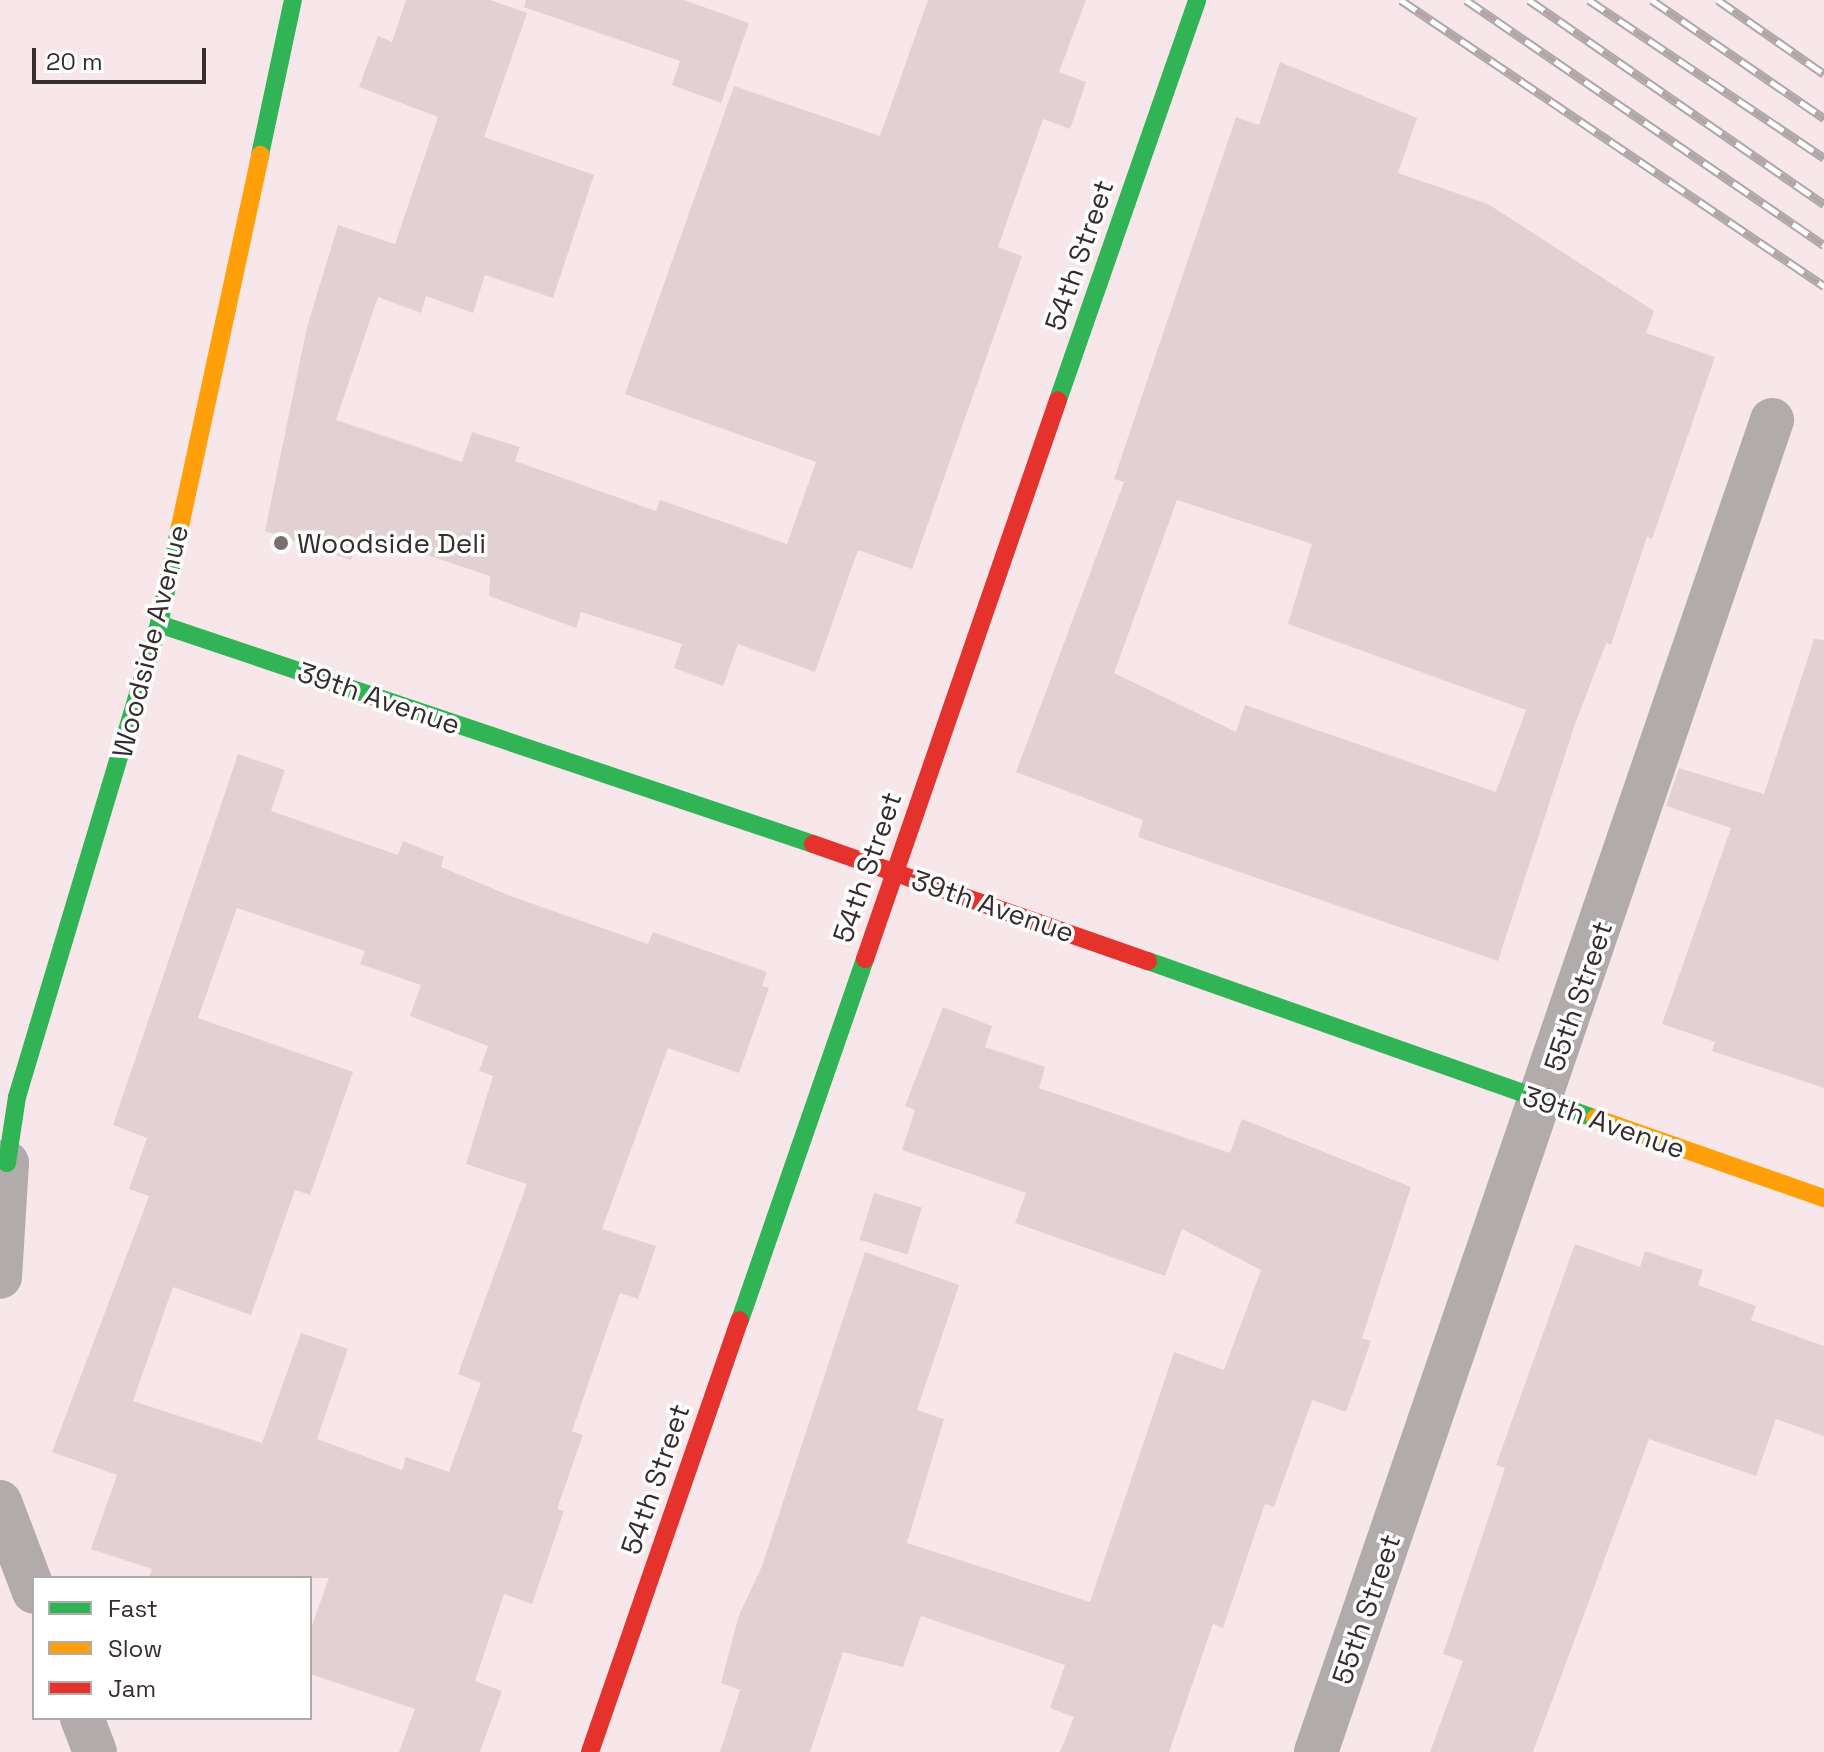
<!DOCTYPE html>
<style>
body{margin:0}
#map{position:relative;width:1824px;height:1752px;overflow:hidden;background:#f8e7ea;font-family:"Space Grotesk",sans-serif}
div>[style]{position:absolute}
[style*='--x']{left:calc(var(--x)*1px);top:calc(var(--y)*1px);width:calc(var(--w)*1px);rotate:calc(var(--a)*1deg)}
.building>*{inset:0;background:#e3d0d3;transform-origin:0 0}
.street>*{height:44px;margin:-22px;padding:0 22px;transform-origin:22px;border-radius:22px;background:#b2abac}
.fast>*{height:18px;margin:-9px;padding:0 9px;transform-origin:9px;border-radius:9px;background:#30b455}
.slow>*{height:18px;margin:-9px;padding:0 9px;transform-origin:9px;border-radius:9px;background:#ff9f0a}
.jam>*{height:18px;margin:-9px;padding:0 9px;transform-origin:9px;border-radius:9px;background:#e5322d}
.rail>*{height:9px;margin-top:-4.5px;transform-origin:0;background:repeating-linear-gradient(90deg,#fff 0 18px,#b0a6a8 0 36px);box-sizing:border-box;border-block:2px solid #b0a6a8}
.dots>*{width:22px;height:22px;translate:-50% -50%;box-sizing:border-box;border:4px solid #fff;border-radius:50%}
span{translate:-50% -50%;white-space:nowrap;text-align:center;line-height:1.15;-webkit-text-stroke:7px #fff;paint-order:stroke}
.street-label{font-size:28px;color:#372c2e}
.poi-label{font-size:28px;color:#372c2e}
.left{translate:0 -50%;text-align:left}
.legend{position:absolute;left:32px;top:1576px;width:280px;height:144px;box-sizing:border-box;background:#fff;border:2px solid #afabab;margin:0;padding:10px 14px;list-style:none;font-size:24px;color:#372c2e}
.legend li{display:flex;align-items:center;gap:16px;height:40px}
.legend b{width:40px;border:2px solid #afabab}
.scale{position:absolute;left:32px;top:48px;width:174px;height:36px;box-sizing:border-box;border:4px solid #372c2e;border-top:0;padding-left:10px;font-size:24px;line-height:28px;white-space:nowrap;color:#372c2e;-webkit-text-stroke:6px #fff;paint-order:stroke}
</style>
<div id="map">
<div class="building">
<i style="clip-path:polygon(406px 0,490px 0,527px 13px,484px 137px,594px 175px,553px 298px,485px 275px,473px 313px,426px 296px,421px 313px,378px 297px,336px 420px,462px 462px,472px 432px,520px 447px,515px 461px,656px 511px,660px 500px,787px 544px,816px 462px,625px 394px,734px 86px,880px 136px,928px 0,1086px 0,1059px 72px,1086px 82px,1070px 129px,1043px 119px,998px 247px,1022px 256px,912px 569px,858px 550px,815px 672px,738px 644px,723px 686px,674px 668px,682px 644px,581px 612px,576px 628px,489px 596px,490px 576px,361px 533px,351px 560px,265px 531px,307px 327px,338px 225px,395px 244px,438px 117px,359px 87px,378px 36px,392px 42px)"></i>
<i style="clip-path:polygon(526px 0,684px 0,749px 23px,721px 103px,672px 85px,680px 61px,524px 7px)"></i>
<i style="clip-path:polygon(evenodd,1280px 62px,1417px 118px,1398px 173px,1488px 204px,1654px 311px,1646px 333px,1715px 357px,1652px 539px,1647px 537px,1611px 645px,1606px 643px,1574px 727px,1498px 961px,1138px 837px,1143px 820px,1016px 772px,1124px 482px,1114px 479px,1236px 117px,1259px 125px,1280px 62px,1177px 500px,1312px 544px,1288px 624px,1526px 710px,1496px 792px,1245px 705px,1236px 732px,1114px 673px,1177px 500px)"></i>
<i style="clip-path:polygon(1814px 639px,1824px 640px,1824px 1088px,1712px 1051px,1715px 1042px,1662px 1024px,1731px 828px,1666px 806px,1679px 768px,1764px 794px)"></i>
<i style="clip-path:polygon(evenodd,238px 754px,285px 770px,271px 811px,398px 855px,403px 841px,444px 857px,441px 867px,513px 897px,648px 944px,653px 932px,767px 972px,762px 986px,769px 988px,739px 1073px,668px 1048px,602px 1229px,656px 1246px,638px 1299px,620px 1293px,595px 1364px,572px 1431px,583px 1435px,557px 1509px,564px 1511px,532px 1604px,504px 1594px,475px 1681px,502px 1691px,480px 1752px,399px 1752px,415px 1709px,310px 1674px,310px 1631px,329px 1578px,149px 1578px,152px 1569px,91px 1549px,117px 1475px,52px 1452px,149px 1196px,129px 1189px,147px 1138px,113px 1125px,238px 754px,237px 908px,365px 951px,360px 964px,421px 985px,410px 1016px,488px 1046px,479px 1071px,493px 1076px,466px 1164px,527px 1184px,458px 1374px,481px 1383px,449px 1472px,406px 1457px,402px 1470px,317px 1439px,348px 1349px,301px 1333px,262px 1443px,133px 1401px,173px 1287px,251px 1315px,295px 1190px,310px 1195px,353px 1072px,198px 1018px,237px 908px)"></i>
<i style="clip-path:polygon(943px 1007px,992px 1026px,985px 1047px,1045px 1067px,1039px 1088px,1230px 1153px,1242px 1119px,1411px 1187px,1362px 1338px,1371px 1341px,1346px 1412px,1312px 1400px,1274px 1507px,1265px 1504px,1223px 1628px,1213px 1624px,1169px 1752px,1060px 1752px,1074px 1717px,1050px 1708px,1065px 1665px,921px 1616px,903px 1667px,843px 1652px,810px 1752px,720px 1752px,740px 1690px,721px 1683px,739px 1615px,762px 1566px,865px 1252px,959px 1285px,917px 1410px,944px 1419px,907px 1543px,1090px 1602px,1174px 1352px,1224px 1370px,1261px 1270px,1182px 1229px,1165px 1276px,1015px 1223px,1026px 1193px,902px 1150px,915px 1110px,905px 1106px)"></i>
<i style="left:874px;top:1193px;width:50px;height:49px;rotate:17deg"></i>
<i style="clip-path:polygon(1575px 1244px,1640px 1267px,1645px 1251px,1703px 1270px,1698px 1285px,1756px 1306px,1751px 1320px,1824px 1346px,1824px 1436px,1776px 1419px,1756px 1476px,1649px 1439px,1533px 1752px,1430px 1752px,1463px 1661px,1443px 1654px,1505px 1468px,1496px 1465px)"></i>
</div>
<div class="street">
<i style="--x:0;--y:1162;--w:7;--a:8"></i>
<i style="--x:7;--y:1163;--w:114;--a:93.5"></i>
<i style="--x:0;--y:1502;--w:96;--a:69.3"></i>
<i style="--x:82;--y:1718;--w:36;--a:69"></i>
<i style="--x:1316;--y:1752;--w:1408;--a:-71.1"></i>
</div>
<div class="fast">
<i style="--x:260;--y:155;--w:158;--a:-78"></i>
<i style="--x:1058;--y:400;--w:423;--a:-70.8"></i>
<i style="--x:159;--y:624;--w:690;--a:18.59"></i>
<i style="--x:1148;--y:961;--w:474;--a:19.4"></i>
<i style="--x:7;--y:1163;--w:67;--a:-81.4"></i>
<i style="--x:17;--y:1097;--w:494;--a:-73.3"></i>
<i style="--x:159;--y:624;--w:95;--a:-77.9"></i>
<i style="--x:740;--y:1320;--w:382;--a:-70.9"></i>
</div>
<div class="slow">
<i style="--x:179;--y:531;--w:385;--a:-77.8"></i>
<i style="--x:1595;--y:1118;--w:243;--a:19.3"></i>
</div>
<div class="jam">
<i style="--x:813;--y:844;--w:355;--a:19.3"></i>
<i style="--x:865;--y:959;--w:591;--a:-70.95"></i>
<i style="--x:590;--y:1752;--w:457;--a:-70.9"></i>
</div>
<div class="rail">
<i style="--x:1401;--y:0;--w:511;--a:34.06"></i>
<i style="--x:1466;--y:0;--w:434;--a:34.4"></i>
<i style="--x:1529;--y:0;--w:359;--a:34.7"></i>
<i style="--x:1589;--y:0;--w:283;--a:33.9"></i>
<i style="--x:1652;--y:0;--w:209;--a:34.5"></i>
<i style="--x:1718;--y:0;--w:129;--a:34.9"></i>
</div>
<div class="dots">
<i style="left:281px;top:543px;background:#7b6d70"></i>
</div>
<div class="street-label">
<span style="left:1079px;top:255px;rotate:-71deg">54th Street</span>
<span style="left:150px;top:641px;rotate:-76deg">Woodside Avenue</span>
<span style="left:379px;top:698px;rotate:19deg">39th Avenue</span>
<span style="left:867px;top:867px;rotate:-71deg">54th Street</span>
<span style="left:993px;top:906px;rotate:19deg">39th Avenue</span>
<span style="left:1578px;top:996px;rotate:-71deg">55th Street</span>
<span style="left:1604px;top:1122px;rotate:19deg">39th Avenue</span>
<span style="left:655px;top:1479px;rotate:-71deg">54th Street</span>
<span style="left:1366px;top:1609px;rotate:-71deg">55th Street</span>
</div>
<div class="poi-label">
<span class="left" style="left:297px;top:543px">Woodside Deli</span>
</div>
<ul class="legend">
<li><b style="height:10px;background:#30b455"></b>Fast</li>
<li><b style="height:10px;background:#ff9f0a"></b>Slow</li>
<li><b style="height:10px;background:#e5322d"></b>Jam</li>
</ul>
<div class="scale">20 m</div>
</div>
